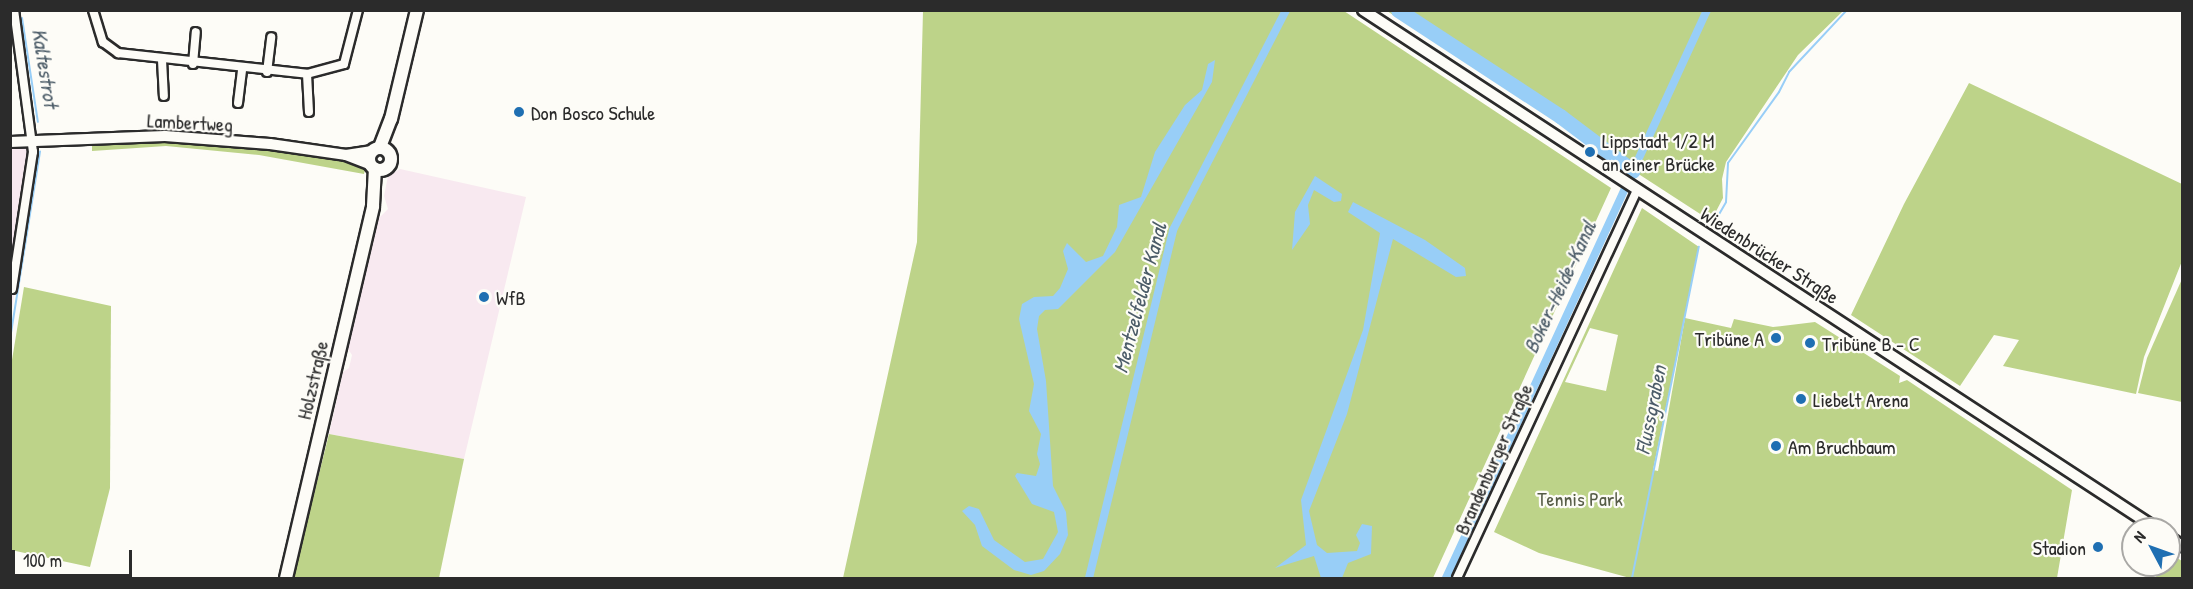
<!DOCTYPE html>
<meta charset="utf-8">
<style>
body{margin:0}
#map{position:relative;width:2193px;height:589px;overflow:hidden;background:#fdfcf7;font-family:"Patrick Hand",sans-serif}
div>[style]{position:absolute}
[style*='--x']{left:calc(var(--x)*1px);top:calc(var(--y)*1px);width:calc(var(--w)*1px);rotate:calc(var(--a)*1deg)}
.built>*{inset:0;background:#f8e9f0}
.green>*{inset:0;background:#bdd389}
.water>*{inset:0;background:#98cef7}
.stream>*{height:2px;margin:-1px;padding:0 1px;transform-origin:1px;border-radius:1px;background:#98cef7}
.canal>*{height:8px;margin:-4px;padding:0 4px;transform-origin:4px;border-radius:4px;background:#98cef7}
.river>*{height:15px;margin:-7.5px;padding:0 7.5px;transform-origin:7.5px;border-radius:7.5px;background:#98cef7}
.roads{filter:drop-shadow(2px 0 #2b2b2b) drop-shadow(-2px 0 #2b2b2b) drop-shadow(0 2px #2b2b2b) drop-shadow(0 -2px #2b2b2b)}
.minor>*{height:8px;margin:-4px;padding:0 4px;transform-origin:4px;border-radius:4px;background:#fdfcf7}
.tertiary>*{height:10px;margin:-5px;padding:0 5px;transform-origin:5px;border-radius:5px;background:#fdfcf7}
.secondary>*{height:12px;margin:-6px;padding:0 6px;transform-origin:6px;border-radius:6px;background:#fdfcf7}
.secondary>.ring{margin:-6px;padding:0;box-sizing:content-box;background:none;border:12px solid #fdfcf7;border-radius:50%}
.dots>*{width:16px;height:16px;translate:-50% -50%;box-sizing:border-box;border:3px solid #fdfcf7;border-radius:50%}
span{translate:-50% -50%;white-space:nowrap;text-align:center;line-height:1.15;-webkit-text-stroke:4.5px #fdfcf7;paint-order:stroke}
.poi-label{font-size:20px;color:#2b2b2b}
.left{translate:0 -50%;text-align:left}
.right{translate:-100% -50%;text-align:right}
.street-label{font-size:20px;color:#2b2b2b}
.park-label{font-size:20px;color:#575d47}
.water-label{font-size:21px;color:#4c5c68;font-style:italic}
.frame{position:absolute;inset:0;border:12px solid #2b2b2b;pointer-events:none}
.north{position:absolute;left:2121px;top:517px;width:60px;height:60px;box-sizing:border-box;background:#fdfcf7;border:2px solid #a9a8a5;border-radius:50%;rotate:311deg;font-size:16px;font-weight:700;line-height:24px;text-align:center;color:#2b2b2b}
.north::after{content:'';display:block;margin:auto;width:21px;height:27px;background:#1f6fb2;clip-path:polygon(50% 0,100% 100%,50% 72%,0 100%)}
.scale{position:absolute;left:12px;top:550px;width:120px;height:27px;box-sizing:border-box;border:3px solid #2b2b2b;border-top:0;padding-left:8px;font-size:18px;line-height:21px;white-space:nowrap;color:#2b2b2b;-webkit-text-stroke:4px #fdfcf7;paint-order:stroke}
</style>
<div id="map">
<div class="built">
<i style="clip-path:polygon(37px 146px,11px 316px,11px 148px)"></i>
<i style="clip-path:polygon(400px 169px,526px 197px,464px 459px,329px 434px,343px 372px,349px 368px,352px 355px,348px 349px,378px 219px,388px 209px,384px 196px,388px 176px)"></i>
</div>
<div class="green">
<i style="clip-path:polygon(923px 11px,1344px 11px,1611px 188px,1433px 578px,843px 578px,917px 242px)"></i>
<i style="clip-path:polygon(1387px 11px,1843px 11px,1798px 55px,1726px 162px,1722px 179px,1723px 198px,1711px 221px)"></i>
<i style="clip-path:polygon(1969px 83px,2182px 184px,2182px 261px,2144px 357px,2136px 394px,2003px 366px,2019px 340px,1994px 335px,1960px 386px,1851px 315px,1904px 204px)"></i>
<i style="clip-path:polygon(167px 140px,292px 152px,354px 162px,365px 170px,364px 174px,259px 155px,166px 146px,92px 151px,92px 143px)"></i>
<i style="clip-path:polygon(evenodd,1642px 208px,1699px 247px,1653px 470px,1658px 471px,1685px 318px,1731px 328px,1734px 319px,1773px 327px,1815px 322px,1900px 376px,1899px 383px,1907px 380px,2072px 490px,2057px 578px,1630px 578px,1539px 553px,1494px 532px,1642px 208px,1590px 328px,1618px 335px,1606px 391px,1565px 382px,1590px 328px)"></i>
<i style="clip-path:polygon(2182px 279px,2182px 402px,2138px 393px,2147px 358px)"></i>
<i style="clip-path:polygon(24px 287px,111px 306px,110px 488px,90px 567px,11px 550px,11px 366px)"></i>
<i style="clip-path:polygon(329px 434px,464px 459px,439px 578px,293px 578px)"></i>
<i style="clip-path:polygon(2169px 553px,2182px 561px,2182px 578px,2156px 578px,2158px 565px,2169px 565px)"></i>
</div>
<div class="water">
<i style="clip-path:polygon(1215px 60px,1212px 82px,1115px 252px,1058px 309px,1045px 310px,1039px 316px,1037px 329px,1046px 381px,1053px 486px,1066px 512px,1068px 535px,1060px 554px,1044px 571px,1031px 575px,1014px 570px,982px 546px,975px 525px,962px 511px,969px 506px,979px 509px,994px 540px,1025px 562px,1043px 559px,1058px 532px,1054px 512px,1032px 504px,1015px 476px,1017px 473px,1036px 476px,1040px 464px,1037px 454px,1041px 434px,1029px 411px,1034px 384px,1019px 319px,1022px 304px,1034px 297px,1053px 296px,1060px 288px,1068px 269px,1063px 251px,1067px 243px,1086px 262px,1103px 256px,1117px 227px,1119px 205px,1141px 197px,1155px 152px,1185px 105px,1202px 90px,1208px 64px)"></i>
<i style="clip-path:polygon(1315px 176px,1342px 194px,1341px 201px,1334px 202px,1314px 190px,1308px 205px,1310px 224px,1292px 250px,1295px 212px)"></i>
<i style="clip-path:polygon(1353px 202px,1425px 240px,1465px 268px,1466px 276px,1456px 277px,1393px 239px,1347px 414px,1309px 511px,1317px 545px,1327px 553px,1357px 551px,1360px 543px,1356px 535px,1362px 524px,1372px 526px,1371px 554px,1348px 563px,1342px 578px,1321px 578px,1314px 556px,1275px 568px,1306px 545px,1301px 500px,1363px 330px,1380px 233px,1348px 212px)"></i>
</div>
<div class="stream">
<i style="--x:22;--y:18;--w:105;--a:81.3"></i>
<i style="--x:1714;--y:223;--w:24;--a:-60"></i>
<i style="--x:1726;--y:202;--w:39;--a:-87"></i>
<i style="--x:1728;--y:163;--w:87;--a:-54.3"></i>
<i style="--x:1779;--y:92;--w:22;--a:-63"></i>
<i style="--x:1789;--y:72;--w:85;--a:-46.9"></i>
<i style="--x:10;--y:339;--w:190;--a:-80.9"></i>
<i style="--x:1632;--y:578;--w:338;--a:-78.6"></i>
</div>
<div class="canal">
<i style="--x:1089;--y:578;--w:358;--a:-76.4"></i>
<i style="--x:1173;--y:230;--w:247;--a:-62.8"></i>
<i style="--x:1446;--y:578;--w:625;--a:-65.32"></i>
</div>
<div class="river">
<i style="--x:1398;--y:10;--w:194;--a:33.2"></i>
<i style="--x:1560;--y:116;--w:91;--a:37"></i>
</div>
<div class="roads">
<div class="minor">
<i style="--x:93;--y:10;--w:34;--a:73"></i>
<i style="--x:103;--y:42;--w:19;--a:36"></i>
<i style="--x:118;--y:53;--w:190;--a:6.3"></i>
<i style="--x:307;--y:74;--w:38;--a:-15"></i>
<i style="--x:344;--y:64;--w:56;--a:-75.5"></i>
<i style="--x:162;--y:60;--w:36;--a:87"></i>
<i style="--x:193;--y:64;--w:32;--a:-85"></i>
<i style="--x:267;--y:72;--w:35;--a:-83"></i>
<i style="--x:307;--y:74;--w:38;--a:87"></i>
<i style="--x:238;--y:103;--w:34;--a:-83"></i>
<i style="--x:12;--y:289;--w:139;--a:-81.3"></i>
<i style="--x:33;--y:152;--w:143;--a:-97.6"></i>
<i style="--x:1457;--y:578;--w:428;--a:-65.1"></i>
</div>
<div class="tertiary">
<i style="--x:1363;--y:10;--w:949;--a:33.17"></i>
<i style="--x:10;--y:142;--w:155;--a:-2.2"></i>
<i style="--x:165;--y:136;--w:105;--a:4.4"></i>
<i style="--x:270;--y:144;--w:77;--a:8.2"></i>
<i style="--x:346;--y:155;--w:25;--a:21"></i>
<i style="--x:346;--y:155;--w:25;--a:-9"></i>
<i style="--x:2169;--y:537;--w:16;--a:35"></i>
</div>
<div class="secondary">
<i style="--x:380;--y:147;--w:30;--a:-69"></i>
<i style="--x:391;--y:119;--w:112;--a:-76.6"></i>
<i class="ring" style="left:369px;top:148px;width:10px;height:10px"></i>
<i style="--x:286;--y:578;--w:382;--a:-76.8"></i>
<i style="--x:373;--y:206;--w:37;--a:-87"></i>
</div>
</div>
<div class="dots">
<i style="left:519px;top:112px;background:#1f6fb2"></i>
<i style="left:1590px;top:152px;background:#1f6fb2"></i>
<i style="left:484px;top:297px;background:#1f6fb2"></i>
<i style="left:1776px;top:338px;background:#1f6fb2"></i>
<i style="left:1810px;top:343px;background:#1f6fb2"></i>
<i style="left:1801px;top:399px;background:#1f6fb2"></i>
<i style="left:1776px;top:446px;background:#1f6fb2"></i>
<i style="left:2098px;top:547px;background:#1f6fb2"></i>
</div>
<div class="poi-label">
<span class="left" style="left:531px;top:112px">Don Bosco Schule</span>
<span class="left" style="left:1602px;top:152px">Lippstadt 1/2 M<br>an einer Brücke</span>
<span class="left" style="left:496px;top:297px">WfB</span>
<span class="right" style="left:1764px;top:338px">Tribüne A</span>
<span class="left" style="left:1822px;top:343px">Tribüne B - C</span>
<span class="left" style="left:1813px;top:399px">Liebelt Arena</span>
<span class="left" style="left:1788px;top:446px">Am Bruchbaum</span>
<span class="right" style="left:2086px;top:547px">Stadion</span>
</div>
<div class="street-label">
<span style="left:190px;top:122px;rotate:3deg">Lambertweg</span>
<span style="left:1770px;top:255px;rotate:33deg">Wiedenbrücker Straße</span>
<span style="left:312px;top:380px;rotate:-77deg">Holzstraße</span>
<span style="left:1493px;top:459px;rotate:-66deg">Brandenburger Straße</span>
</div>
<div class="park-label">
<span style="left:1580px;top:498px">Tennis Park</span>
</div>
<div class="water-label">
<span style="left:45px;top:68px;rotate:81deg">Kaltestrot</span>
<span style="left:1560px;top:287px;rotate:-65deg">Boker-Heide-Kanal</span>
<span style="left:1140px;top:298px;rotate:-75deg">Mentzelfelder Kanal</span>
<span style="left:1651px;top:410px;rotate:-79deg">Flussgraben</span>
</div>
<div class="frame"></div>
<div class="north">N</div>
<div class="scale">100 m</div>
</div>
